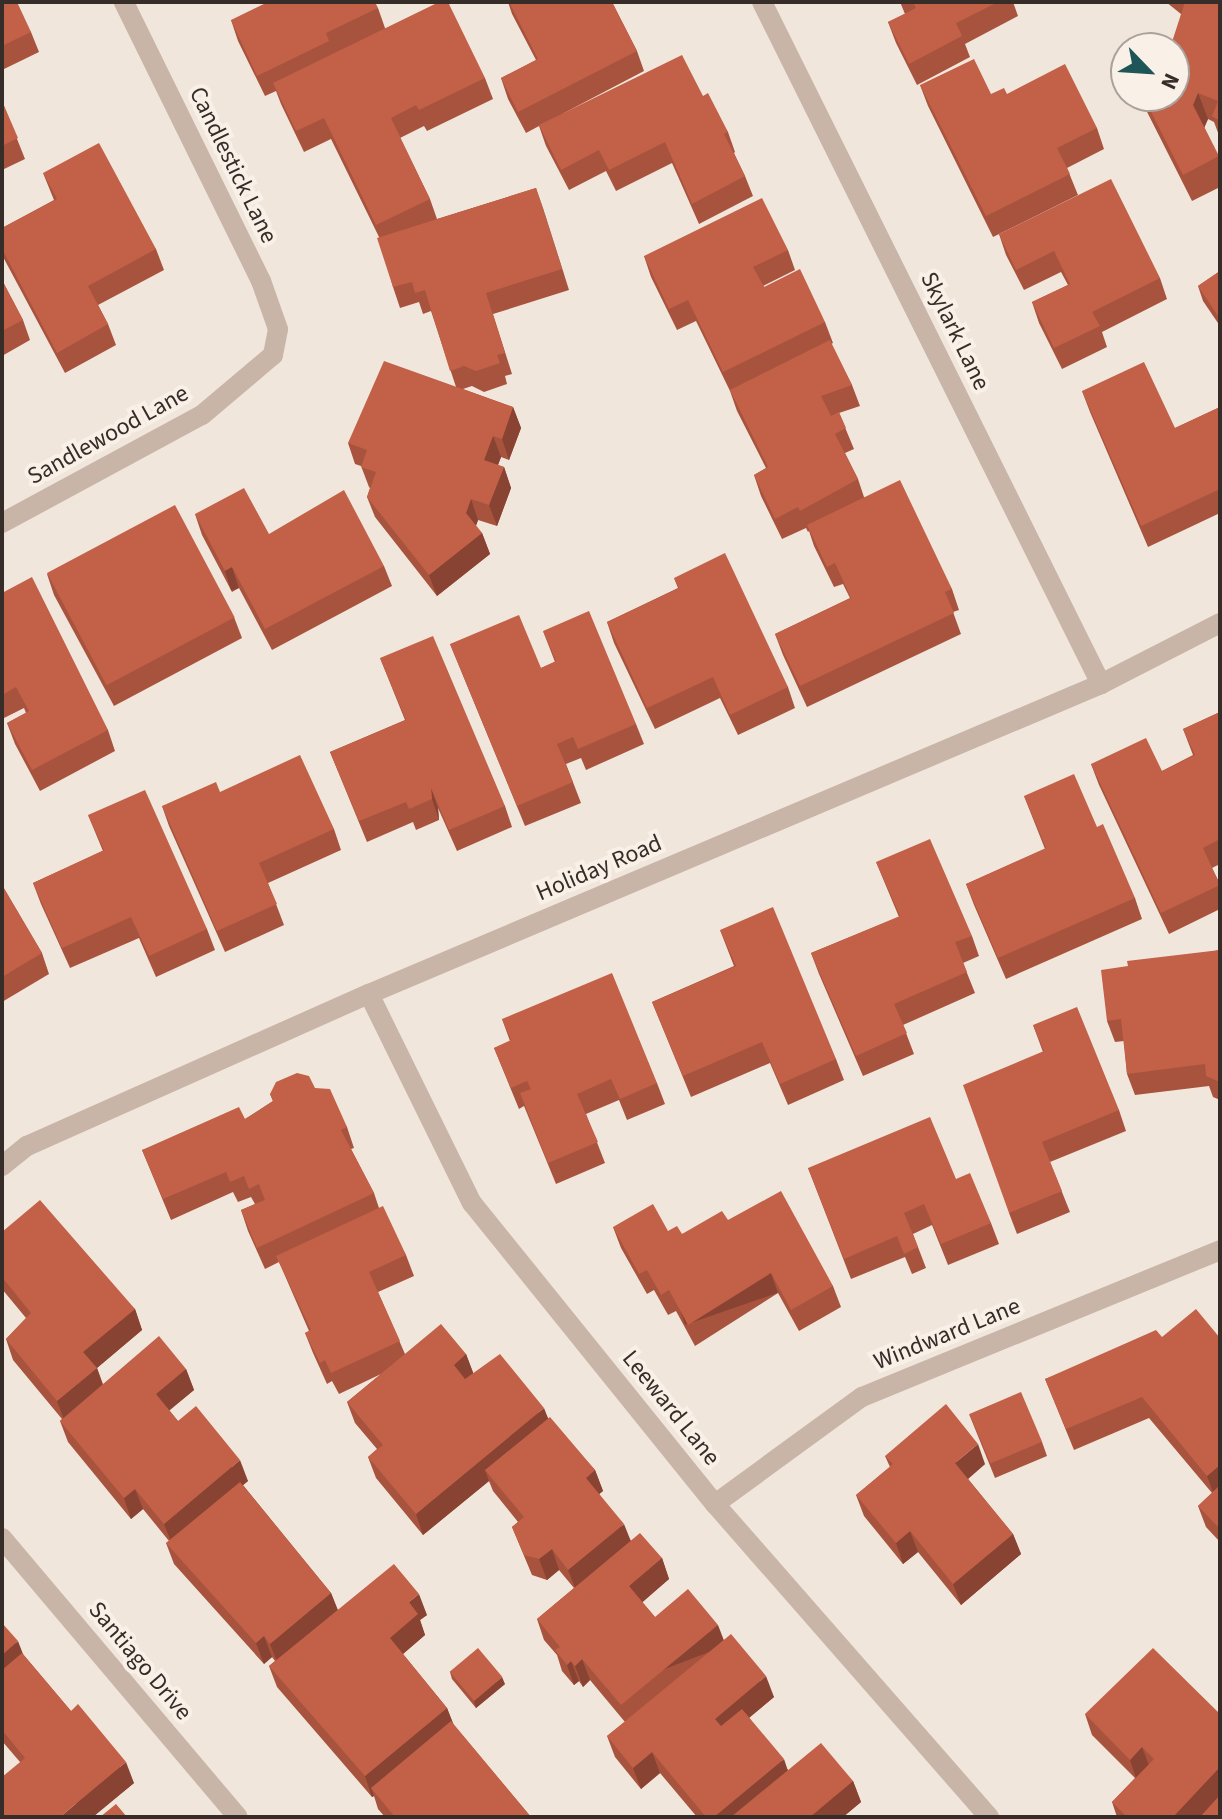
<!DOCTYPE html>
<style>
body{margin:0}
#map{position:relative;width:1222px;height:1819px;overflow:hidden;background:#f1e6dc;font-family:"Source Sans 3",sans-serif}
div>[style]{position:absolute}
[style*='--x']{left:calc(var(--x)*1px);top:calc(var(--y)*1px);width:calc(var(--w)*1px);rotate:calc(var(--a)*1deg)}
.minor>*{height:20px;margin:-10px;padding:0 10px;transform-origin:10px;border-radius:10px;background:#c9b5a8}
.wall>*{inset:0;background:#a8533e}
.shaded-wall>*{inset:0;background:#884332;transform-origin:0 0}
.building>*{inset:0;background:#c36048;transform-origin:0 0}
span{translate:-50% -50%;white-space:nowrap;text-align:center;line-height:1.15;-webkit-text-stroke:8px #f9f0e8;paint-order:stroke}
.street-label{font-size:24px;color:#362c28}
.frame{position:absolute;inset:0;border:4px solid #362c28;pointer-events:none}
.north{position:absolute;left:1110px;top:32px;width:80px;height:80px;box-sizing:border-box;background:#f9f0e8;border:2px solid #aba29b;border-radius:50%;rotate:115deg;font-size:22px;font-weight:700;line-height:32px;text-align:center;color:#362c28}
.north::after{content:'';display:block;margin:auto;width:28px;height:36px;background:#1e5657;clip-path:polygon(50% 0,100% 100%,50% 72%,0 100%)}
</style>
<div id="map">
<div class="minor">
<i style="--x:762;--y:2;--w:762;--a:63.57"></i>
<i style="--x:2;--y:523;--w:227;--a:-28.4"></i>
<i style="--x:202;--y:415;--w:93;--a:-40.2"></i>
<i style="--x:273;--y:355;--w:26;--a:-79"></i>
<i style="--x:278;--y:329;--w:51;--a:-109.5"></i>
<i style="--x:261;--y:281;--w:311;--a:-116.2"></i>
<i style="--x:369;--y:994;--w:233;--a:63.8"></i>
<i style="--x:472;--y:1203;--w:387;--a:51.1"></i>
<i style="--x:715;--y:1504;--w:416;--a:48.8"></i>
<i style="--x:2;--y:1166;--w:32;--a:-39"></i>
<i style="--x:27;--y:1146;--w:374;--a:-24"></i>
<i style="--x:369;--y:994;--w:795;--a:-22.95"></i>
<i style="--x:1101;--y:684;--w:134;--a:-27.1"></i>
<i style="--x:715;--y:1504;--w:182;--a:-36.1"></i>
<i style="--x:862;--y:1397;--w:387;--a:-22.3"></i>
<i style="--x:2;--y:1538;--w:365;--a:49.8"></i>
</div>
<div class="wall">
<i style="clip-path:polygon(2px 2px,31px 32px,39px 52px,2px 70px)"></i>
<i style="clip-path:polygon(508px 2px,612px 2px,637px 51px,644px 71px,564px 113px,703px 96px,728px 132px,735px 152px,734px 153px,745px 176px,753px 196px,699px 224px,672px 163px,616px 191px,606px 171px,569px 190px,546px 146px,539px 126px,526px 133px,508px 99px,501px 78px,536px 60px,512px 14px)"></i>
<i style="clip-path:polygon(900px 2px,1013px 2px,1018px 16px,965px 44px,970px 57px,917px 85px,896px 43px,888px 22px,905px 14px)"></i>
<i style="clip-path:polygon(1166px 2px,1220px 2px,1220px 138px,1214px 122px,1208px 119px,1204px 127px,1220px 160px,1220px 187px,1192px 201px,1139px 96px,1174px 96px,1181px 14px)"></i>
<i style="clip-path:polygon(378px 8px,385px 28px,485px 78px,493px 99px,427px 131px,424px 126px,400px 138px,430px 199px,437px 219px,536px 188px,569px 290px,493px 314px,512px 374px,505px 376px,507px 384px,484px 392px,472px 386px,463px 389px,513px 407px,521px 428px,509px 460px,501px 457px,498px 465px,504px 467px,511px 488px,497px 526px,478px 520px,476px 526px,482px 533px,490px 554px,437px 596px,375px 517px,367px 497px,370px 488px,369px 487px,361px 466px,355px 464px,348px 443px,456px 387px,431px 311px,423px 314px,419px 302px,400px 308px,393px 287px,379px 237px,331px 139px,304px 152px,281px 104px,276px 91px,265px 96px,238px 41px,231px 20px)"></i>
<i style="clip-path:polygon(920px 85px,991px 94px,1007px 94px,1097px 128px,1104px 149px,1067px 168px,1078px 195px,993px 237px,928px 106px)"></i>
<i style="clip-path:polygon(2px 101px,25px 159px,2px 170px)"></i>
<i style="clip-path:polygon(43px 173px,156px 249px,164px 270px,98px 305px,108px 324px,116px 345px,65px 373px,2px 255px,2px 228px,54px 200px)"></i>
<i style="clip-path:polygon(999px 234px,1160px 278px,1167px 299px,1102px 332px,1107px 347px,1062px 369px,1039px 323px,1032px 302px,1068px 285px,1061px 272px,1024px 290px,1006px 255px)"></i>
<i style="clip-path:polygon(788px 250px,795px 270px,763px 286px,825px 322px,833px 343px,831px 344px,852px 385px,860px 406px,839px 413px,854px 449px,845px 453px,858px 479px,864px 497px,952px 589px,959px 610px,953px 612px,961px 634px,807px 707px,783px 655px,775px 634px,850px 598px,843px 584px,834px 587px,814px 546px,809px 531px,808px 532px,806px 528px,782px 539px,761px 496px,754px 475px,766px 468px,737px 411px,730px 391px,696px 321px,677px 330px,651px 277px,644px 256px)"></i>
<i style="clip-path:polygon(1220px 271px,1220px 326px,1203px 301px,1198px 286px)"></i>
<i style="clip-path:polygon(2px 280px,23px 320px,30px 340px,2px 356px)"></i>
<i style="clip-path:polygon(1082px 391px,1175px 428px,1220px 407px,1220px 513px,1148px 547px,1090px 412px)"></i>
<i style="clip-path:polygon(195px 514px,384px 566px,392px 586px,272px 650px,239px 588px,232px 592px,202px 535px)"></i>
<i style="clip-path:polygon(47px 574px,234px 617px,242px 638px,114px 706px,54px 595px)"></i>
<i style="clip-path:polygon(674px 578px,788px 687px,795px 708px,738px 735px,720px 698px,655px 729px,614px 643px,607px 622px,678px 588px)"></i>
<i style="clip-path:polygon(2px 593px,108px 730px,115px 751px,40px 791px,15px 744px,7px 723px,26px 713px,24px 708px,2px 719px)"></i>
<i style="clip-path:polygon(543px 631px,636px 724px,644px 744px,586px 770px,581px 758px,566px 764px,581px 803px,525px 826px,450px 644px,541px 668px,555px 662px)"></i>
<i style="clip-path:polygon(380px 658px,505px 806px,512px 827px,457px 851px,438px 808px,439px 820px,416px 830px,413px 822px,367px 842px,330px 752px,405px 720px)"></i>
<i style="clip-path:polygon(1220px 712px,1220px 864px,1212px 868px,1220px 884px,1220px 909px,1169px 934px,1099px 785px,1091px 764px,1162px 771px,1193px 755px,1183px 729px)"></i>
<i style="clip-path:polygon(1024px 796px,1135px 898px,1142px 919px,1006px 979px,974px 905px,966px 884px,1045px 849px)"></i>
<i style="clip-path:polygon(162px 806px,334px 829px,341px 850px,268px 883px,284px 925px,225px 952px,169px 826px)"></i>
<i style="clip-path:polygon(88px 815px,207px 929px,215px 950px,156px 977px,139px 938px,70px 968px,41px 904px,33px 883px,103px 851px)"></i>
<i style="clip-path:polygon(876px 862px,972px 936px,979px 956px,963px 963px,975px 993px,903px 1025px,914px 1054px,863px 1076px,819px 974px,811px 953px,899px 917px)"></i>
<i style="clip-path:polygon(2px 885px,42px 953px,49px 974px,2px 1002px)"></i>
<i style="clip-path:polygon(720px 930px,836px 1059px,844px 1080px,788px 1105px,770px 1063px,691px 1097px,652px 1002px,734px 966px)"></i>
<i style="clip-path:polygon(1220px 950px,1220px 1100px,1213px 1097px,1209px 1086px,1135px 1095px,1127px 1074px,1124px 1041px,1115px 1042px,1107px 1021px,1128px 966px)"></i>
<i style="clip-path:polygon(502px 1019px,657px 1083px,665px 1104px,627px 1120px,619px 1100px,586px 1114px,605px 1163px,556px 1184px,524px 1106px,519px 1109px,494px 1048px,510px 1041px)"></i>
<i style="clip-path:polygon(1033px 1025px,1119px 1110px,1126px 1131px,1050px 1162px,1070px 1212px,1017px 1234px,1009px 1213px,1043px 1052px)"></i>
<i style="clip-path:polygon(315px 1088px,347px 1127px,354px 1148px,351px 1149px,374px 1193px,379px 1208px,406px 1255px,414px 1276px,378px 1292px,405px 1354px,466px 1354px,473px 1373px,548px 1418px,595px 1470px,603px 1491px,599px 1494px,631px 1541px,662px 1558px,669px 1579px,642px 1602px,655px 1617px,724px 1640px,774px 1697px,749px 1718px,788px 1770px,853px 1781px,861px 1802px,843px 1817px,697px 1817px,660px 1773px,641px 1789px,615px 1757px,607px 1736px,625px 1722px,590px 1680px,583px 1687px,579px 1681px,574px 1685px,562px 1671px,557px 1655px,544px 1640px,537px 1619px,574px 1588px,559px 1570px,547px 1580px,532px 1575px,512px 1527px,518px 1522px,493px 1491px,489px 1481px,423px 1535px,376px 1478px,368px 1457px,377px 1449px,355px 1423px,347px 1402px,381px 1374px,339px 1394px,332px 1381px,327px 1384px,313px 1353px,305px 1333px,309px 1331px,279px 1262px,265px 1269px,248px 1231px,241px 1210px,255px 1204px,251px 1197px,238px 1202px,233px 1192px,171px 1220px,142px 1150px,245px 1119px,273px 1101px,270px 1094px)"></i>
<i style="clip-path:polygon(808px 1168px,956px 1179px,991px 1223px,999px 1244px,948px 1265px,932px 1225px,913px 1234px,926px 1268px,912px 1274px,905px 1257px,851px 1279px)"></i>
<i style="clip-path:polygon(728px 1220px,833px 1286px,841px 1307px,799px 1331px,778px 1293px,695px 1346px,676px 1311px,668px 1315px,654px 1290px,647px 1294px,621px 1248px,613px 1227px,668px 1231px,682px 1234px)"></i>
<i style="clip-path:polygon(2px 1232px,135px 1309px,142px 1330px,97px 1368px,103px 1384px,186px 1369px,194px 1390px,169px 1410px,178px 1421px,248px 1481px,243px 1485px,331px 1593px,338px 1610px,427px 1615px,420px 1620px,425px 1635px,403px 1654px,447px 1708px,453px 1724px,531px 1817px,385px 1817px,378px 1809px,374px 1796px,372px 1797px,277px 1687px,269px 1666px,275px 1661px,272px 1657px,264px 1664px,174px 1564px,166px 1543px,169px 1541px,143px 1509px,131px 1519px,68px 1442px,60px 1421px,62px 1419px,13px 1360px,6px 1339px,26px 1318px,2px 1289px)"></i>
<i style="clip-path:polygon(1162px 1337px,1220px 1338px,1220px 1542px,1206px 1527px,1198px 1506px,1212px 1493px,1149px 1418px,1074px 1450px,1045px 1379px)"></i>
<i style="clip-path:polygon(969px 1414px,1042px 1442px,1047px 1456px,995px 1478px)"></i>
<i style="clip-path:polygon(885px 1456px,985px 1464px,968px 1479px,1013px 1534px,1021px 1554px,961px 1605px,918px 1552px,903px 1564px,864px 1516px,856px 1495px,890px 1467px)"></i>
<i style="clip-path:polygon(2px 1623px,22px 1653px,71px 1711px,134px 1783px,93px 1816px,20px 1762px,2px 1741px)"></i>
<i style="clip-path:polygon(450px 1672px,505px 1684px,476px 1708px,452px 1679px)"></i>
<i style="clip-path:polygon(1085px 1714px,1220px 1714px,1220px 1817px,1117px 1817px,1112px 1802px,1135px 1778px,1092px 1735px)"></i>
</div>
<div class="shaded-wall">
<i style="clip-path:polygon(1198px 93px,1208px 119px,1203px 131px,1193px 105px)"></i>
<i style="clip-path:polygon(536px 188px,543px 208px,569px 290px,562px 269px)"></i>
<i style="clip-path:polygon(513px 407px,521px 428px,509px 460px,502px 439px)"></i>
<i style="clip-path:polygon(493px 436px,501px 457px,492px 481px,484px 460px)"></i>
<i style="clip-path:polygon(504px 467px,511px 488px,497px 526px,489px 505px)"></i>
<i style="clip-path:polygon(471px 499px,478px 520px,473px 533px,466px 513px)"></i>
<i style="clip-path:polygon(482px 533px,490px 554px,437px 596px,429px 575px)"></i>
<i style="left:232px;top:567px;width:22px;height:8px;rotate:72deg"></i>
<i style="clip-path:polygon(431px 788px,438px 808px,439px 820px,432px 799px)"></i>
<i style="left:771px;top:1273px;width:21px;height:98px;rotate:71deg"></i>
<i style="clip-path:polygon(135px 1309px,142px 1330px,91px 1373px,83px 1352px)"></i>
<i style="clip-path:polygon(466px 1354px,474px 1375px,462px 1386px,454px 1365px)"></i>
<i style="clip-path:polygon(97px 1368px,104px 1389px,65px 1422px,57px 1401px)"></i>
<i style="clip-path:polygon(186px 1369px,194px 1390px,164px 1415px,156px 1394px)"></i>
<i style="clip-path:polygon(544px 1408px,552px 1428px,485px 1470px,489px 1481px,423px 1535px,416px 1514px)"></i>
<i style="clip-path:polygon(978px 1444px,985px 1464px,962px 1484px,955px 1463px)"></i>
<i style="clip-path:polygon(240px 1460px,248px 1481px,172px 1544px,164px 1524px)"></i>
<i style="clip-path:polygon(1220px 1465px,1220px 1492px,1215px 1497px,1207px 1476px)"></i>
<i style="clip-path:polygon(595px 1470px,603px 1491px,593px 1499px,586px 1478px)"></i>
<i style="clip-path:polygon(135px 1489px,143px 1509px,131px 1519px,124px 1498px)"></i>
<i style="clip-path:polygon(624px 1524px,632px 1544px,576px 1590px,568px 1570px)"></i>
<i style="clip-path:polygon(910px 1531px,918px 1552px,903px 1564px,896px 1543px)"></i>
<i style="clip-path:polygon(1013px 1534px,1021px 1554px,961px 1605px,953px 1584px)"></i>
<i style="clip-path:polygon(552px 1549px,559px 1570px,547px 1580px,539px 1559px)"></i>
<i style="clip-path:polygon(662px 1558px,669px 1579px,637px 1607px,629px 1586px)"></i>
<i style="clip-path:polygon(331px 1593px,339px 1614px,278px 1664px,270px 1644px)"></i>
<i style="clip-path:polygon(419px 1594px,427px 1615px,420px 1620px,425px 1635px,397px 1659px,390px 1638px,409px 1602px)"></i>
<i style="left:718px;top:1625px;width:22px;height:126px;rotate:69deg"></i>
<i style="clip-path:polygon(264px 1636px,272px 1657px,264px 1664px,256px 1643px)"></i>
<i style="clip-path:polygon(18px 1641px,26px 1662px,2px 1682px,2px 1655px)"></i>
<i style="clip-path:polygon(582px 1659px,590px 1680px,583px 1687px,575px 1666px)"></i>
<i style="clip-path:polygon(571px 1661px,579px 1681px,574px 1685px,567px 1665px)"></i>
<i style="clip-path:polygon(766px 1676px,774px 1697px,722px 1740px,715px 1719px)"></i>
<i style="clip-path:polygon(502px 1677px,505px 1684px,476px 1708px,474px 1701px)"></i>
<i style="clip-path:polygon(447px 1708px,455px 1728px,371px 1788px,374px 1796px,372px 1797px,365px 1776px)"></i>
<i style="clip-path:polygon(1142px 1747px,1150px 1768px,1137px 1781px,1130px 1760px)"></i>
<i style="clip-path:polygon(652px 1752px,660px 1773px,641px 1789px,633px 1768px)"></i>
<i style="clip-path:polygon(784px 1759px,791px 1780px,746px 1817px,714px 1817px)"></i>
<i style="clip-path:polygon(126px 1762px,134px 1783px,93px 1817px,60px 1817px)"></i>
<i style="clip-path:polygon(1220px 1767px,1220px 1796px,1200px 1817px,1173px 1817px)"></i>
<i style="clip-path:polygon(853px 1781px,861px 1802px,843px 1817px,810px 1817px)"></i>
</div>
<div class="building">
<i style="clip-path:polygon(2px 2px,17px 2px,31px 32px,2px 46px)"></i>
<i style="clip-path:polygon(268px 2px,375px 2px,378px 8px,326px 33px,329px 41px,257px 76px,231px 20px)"></i>
<i style="clip-path:polygon(439px 2px,448px 2px,485px 78px,419px 110px,416px 105px,391px 118px,430px 199px,376px 225px,324px 118px,296px 131px,273px 83px)"></i>
<i style="clip-path:polygon(509px 2px,612px 2px,637px 51px,518px 112px,501px 78px,538px 59px)"></i>
<i style="clip-path:polygon(913px 2px,998px 2px,956px 23px,962px 36px,909px 64px,888px 22px,916px 8px)"></i>
<i style="clip-path:polygon(1185px 2px,1220px 2px,1220px 121px,1212px 116px,1218px 101px,1198px 93px,1193px 105px,1219px 156px,1183px 175px,1143px 96px,1174px 96px,1174px 48px,1170px 48px)"></i>
<i style="clip-path:polygon(682px 55px,703px 96px,708px 93px,728px 132px,724px 134px,745px 176px,692px 204px,665px 142px,609px 170px,599px 150px,561px 170px,539px 125px)"></i>
<i style="clip-path:polygon(974px 59px,991px 94px,1004px 88px,1007px 94px,1065px 64px,1097px 128px,1057px 148px,1070px 174px,986px 216px,920px 85px)"></i>
<i style="clip-path:polygon(2px 101px,18px 138px,2px 146px)"></i>
<i style="clip-path:polygon(99px 143px,156px 249px,88px 286px,108px 324px,57px 353px,2px 249px,2px 228px,57px 199px,43px 173px)"></i>
<i style="clip-path:polygon(1111px 179px,1160px 278px,1092px 312px,1100px 326px,1054px 348px,1032px 302px,1070px 284px,1054px 251px,1016px 270px,999px 234px)"></i>
<i style="clip-path:polygon(536px 188px,562px 269px,486px 293px,505px 353px,497px 355px,500px 363px,476px 371px,464px 366px,450px 371px,425px 290px,415px 293px,412px 282px,393px 287px,377px 238px)"></i>
<i style="clip-path:polygon(762px 198px,788px 250px,753px 267px,764px 287px,800px 269px,825px 322px,723px 372px,688px 300px,669px 309px,644px 256px)"></i>
<i style="clip-path:polygon(1220px 271px,1220px 319px,1198px 286px)"></i>
<i style="clip-path:polygon(2px 280px,23px 320px,2px 331px)"></i>
<i style="clip-path:polygon(830px 340px,852px 385px,821px 396px,831px 416px,839px 412px,846px 428px,835px 434px,858px 479px,800px 511px,798px 507px,775px 519px,754px 475px,768px 467px,730px 390px)"></i>
<i style="clip-path:polygon(384px 361px,513px 407px,502px 439px,493px 436px,484px 460px,504px 467px,489px 505px,471px 499px,466px 513px,482px 533px,429px 575px,367px 497px,376px 472px,361px 467px,367px 450px,348px 443px)"></i>
<i style="clip-path:polygon(1144px 362px,1175px 428px,1220px 407px,1220px 489px,1141px 526px,1082px 391px)"></i>
<i style="clip-path:polygon(900px 480px,952px 589px,945px 592px,954px 613px,800px 686px,775px 634px,851px 598px,835px 563px,827px 567px,807px 525px)"></i>
<i style="clip-path:polygon(244px 488px,269px 534px,344px 490px,384px 566px,265px 629px,232px 567px,225px 571px,195px 514px)"></i>
<i style="left:175px;top:505px;width:127px;height:145px;rotate:62deg"></i>
<i style="clip-path:polygon(725px 553px,788px 687px,730px 715px,713px 677px,647px 708px,607px 622px,679px 588px,674px 578px)"></i>
<i style="clip-path:polygon(32px 577px,108px 730px,32px 770px,7px 723px,29px 711px,16px 687px,2px 695px,2px 593px)"></i>
<i style="clip-path:polygon(589px 611px,636px 724px,578px 749px,573px 737px,557px 744px,573px 782px,517px 806px,450px 644px,519px 615px,541px 668px,556px 661px,543px 631px)"></i>
<i style="clip-path:polygon(433px 636px,505px 806px,449px 830px,431px 788px,432px 799px,409px 809px,406px 802px,359px 821px,330px 752px,406px 720px,380px 658px)"></i>
<i style="clip-path:polygon(1220px 712px,1220px 839px,1203px 848px,1220px 885px,1161px 913px,1091px 764px,1146px 738px,1162px 771px,1195px 755px,1183px 729px)"></i>
<i style="clip-path:polygon(300px 755px,334px 829px,259px 863px,277px 904px,217px 931px,162px 806px,216px 782px,220px 792px)"></i>
<i style="clip-path:polygon(1074px 774px,1097px 827px,1103px 824px,1135px 898px,998px 958px,966px 884px,1046px 848px,1024px 796px)"></i>
<i style="clip-path:polygon(145px 790px,207px 929px,149px 956px,131px 917px,62px 948px,33px 883px,104px 850px,88px 815px)"></i>
<i style="clip-path:polygon(930px 839px,972px 936px,955px 942px,967px 972px,894px 1004px,907px 1033px,856px 1056px,811px 953px,900px 916px,876px 862px)"></i>
<i style="clip-path:polygon(2px 885px,42px 953px,2px 977px)"></i>
<i style="clip-path:polygon(773px 907px,836px 1059px,780px 1084px,762px 1042px,683px 1076px,652px 1002px,736px 966px,720px 930px)"></i>
<i style="clip-path:polygon(1220px 950px,1220px 1082px,1206px 1076px,1205px 1064px,1127px 1074px,1121px 1019px,1107px 1021px,1101px 970px,1128px 966px,1127px 961px)"></i>
<i style="clip-path:polygon(612px 973px,657px 1083px,620px 1099px,611px 1079px,577px 1094px,598px 1142px,548px 1163px,520px 1093px,531px 1089px,527px 1081px,511px 1088px,494px 1048px,511px 1040px,502px 1019px)"></i>
<i style="clip-path:polygon(1077px 1007px,1119px 1110px,1042px 1142px,1062px 1191px,1009px 1213px,963px 1085px,1044px 1051px,1033px 1025px)"></i>
<i style="clip-path:polygon(297px 1073px,309px 1076px,315px 1088px,330px 1089px,347px 1127px,341px 1130px,374px 1193px,257px 1248px,241px 1210px,265px 1200px,259px 1184px,249px 1189px,244px 1176px,230px 1182px,226px 1172px,163px 1199px,142px 1150px,239px 1107px,245px 1119px,252px 1115px,273px 1101px,270px 1094px,276px 1082px)"></i>
<i style="clip-path:polygon(930px 1117px,956px 1179px,970px 1173px,991px 1223px,941px 1244px,924px 1204px,904px 1213px,918px 1247px,904px 1254px,897px 1236px,844px 1259px,808px 1168px)"></i>
<i style="clip-path:polygon(781px 1191px,833px 1286px,791px 1310px,771px 1273px,688px 1325px,669px 1290px,661px 1295px,647px 1270px,639px 1274px,613px 1227px,653px 1204px,668px 1231px,677px 1226px,682px 1234px,722px 1211px,728px 1220px)"></i>
<i style="clip-path:polygon(40px 1200px,135px 1309px,83px 1352px,97px 1368px,57px 1401px,6px 1339px,31px 1313px,2px 1277px,2px 1232px)"></i>
<i style="clip-path:polygon(383px 1206px,406px 1255px,369px 1272px,400px 1341px,331px 1373px,325px 1360px,320px 1363px,305px 1333px,311px 1330px,276px 1256px)"></i>
<i style="clip-path:polygon(1196px 1309px,1220px 1338px,1220px 1465px,1207px 1476px,1142px 1397px,1066px 1429px,1045px 1379px,1156px 1330px,1162px 1337px)"></i>
<i style="clip-path:polygon(441px 1324px,466px 1354px,454px 1365px,465px 1379px,500px 1354px,544px 1408px,416px 1514px,368px 1457px,383px 1445px,347px 1402px)"></i>
<i style="clip-path:polygon(159px 1336px,186px 1369px,156px 1394px,178px 1421px,196px 1406px,240px 1460px,164px 1524px,135px 1489px,124px 1498px,60px 1421px)"></i>
<i style="left:1021px;top:1392px;width:54px;height:56px;rotate:67deg"></i>
<i style="clip-path:polygon(946px 1404px,978px 1444px,955px 1463px,1013px 1534px,953px 1584px,910px 1531px,896px 1543px,856px 1495px,893px 1464px,885px 1456px)"></i>
<i style="clip-path:polygon(550px 1417px,595px 1470px,586px 1478px,624px 1524px,568px 1570px,552px 1549px,539px 1559px,524px 1555px,512px 1527px,524px 1517px,485px 1470px)"></i>
<i style="clip-path:polygon(240px 1482px,331px 1593px,270px 1644px,264px 1636px,256px 1643px,166px 1543px)"></i>
<i style="clip-path:polygon(1220px 1485px,1220px 1529px,1198px 1506px)"></i>
<i style="clip-path:polygon(640px 1533px,662px 1558px,629px 1586px,655px 1617px,688px 1589px,718px 1625px,621px 1705px,582px 1659px,575px 1666px,571px 1661px,567px 1665px,555px 1650px,560px 1647px,537px 1619px)"></i>
<i style="clip-path:polygon(394px 1564px,419px 1594px,409px 1602px,418px 1614px,390px 1638px,447px 1708px,365px 1776px,269px 1666px)"></i>
<i style="clip-path:polygon(2px 1623px,18px 1641px,2px 1655px)"></i>
<i style="clip-path:polygon(731px 1634px,766px 1676px,715px 1719px,721px 1726px,742px 1709px,784px 1759px,714px 1817px,706px 1817px,652px 1752px,633px 1768px,607px 1736px)"></i>
<i style="left:478px;top:1648px;width:38px;height:37px;rotate:50deg"></i>
<i style="clip-path:polygon(1153px 1648px,1220px 1714px,1220px 1767px,1173px 1817px,1127px 1817px,1112px 1802px,1154px 1759px,1142px 1747px,1130px 1760px,1085px 1714px)"></i>
<i style="clip-path:polygon(22px 1653px,71px 1711px,78px 1704px,126px 1762px,60px 1817px,2px 1817px,2px 1777px,25px 1758px,2px 1730px,2px 1670px)"></i>
<i style="clip-path:polygon(451px 1721px,531px 1817px,395px 1817px,371px 1788px)"></i>
<i style="clip-path:polygon(821px 1743px,853px 1781px,810px 1817px,731px 1817px)"></i>
<i style="clip-path:polygon(1220px 1795px,1220px 1817px,1200px 1817px)"></i>
<i style="clip-path:polygon(116px 1804px,127px 1817px,100px 1817px)"></i>
</div>
<div class="street-label">
<span style="left:233px;top:165px;rotate:64deg">Candlestick Lane</span>
<span style="left:955px;top:331px;rotate:64deg">Skylark Lane</span>
<span style="left:108px;top:435px;rotate:-29deg">Sandlewood Lane</span>
<span style="left:599px;top:868px;rotate:-23deg">Holiday Road</span>
<span style="left:947px;top:1334px;rotate:-22deg">Windward Lane</span>
<span style="left:671px;top:1408px;rotate:51deg">Leeward Lane</span>
<span style="left:140px;top:1661px;rotate:50deg">Santiago Drive</span>
</div>
<div class="frame"></div>
<div class="north">N</div>
</div>
